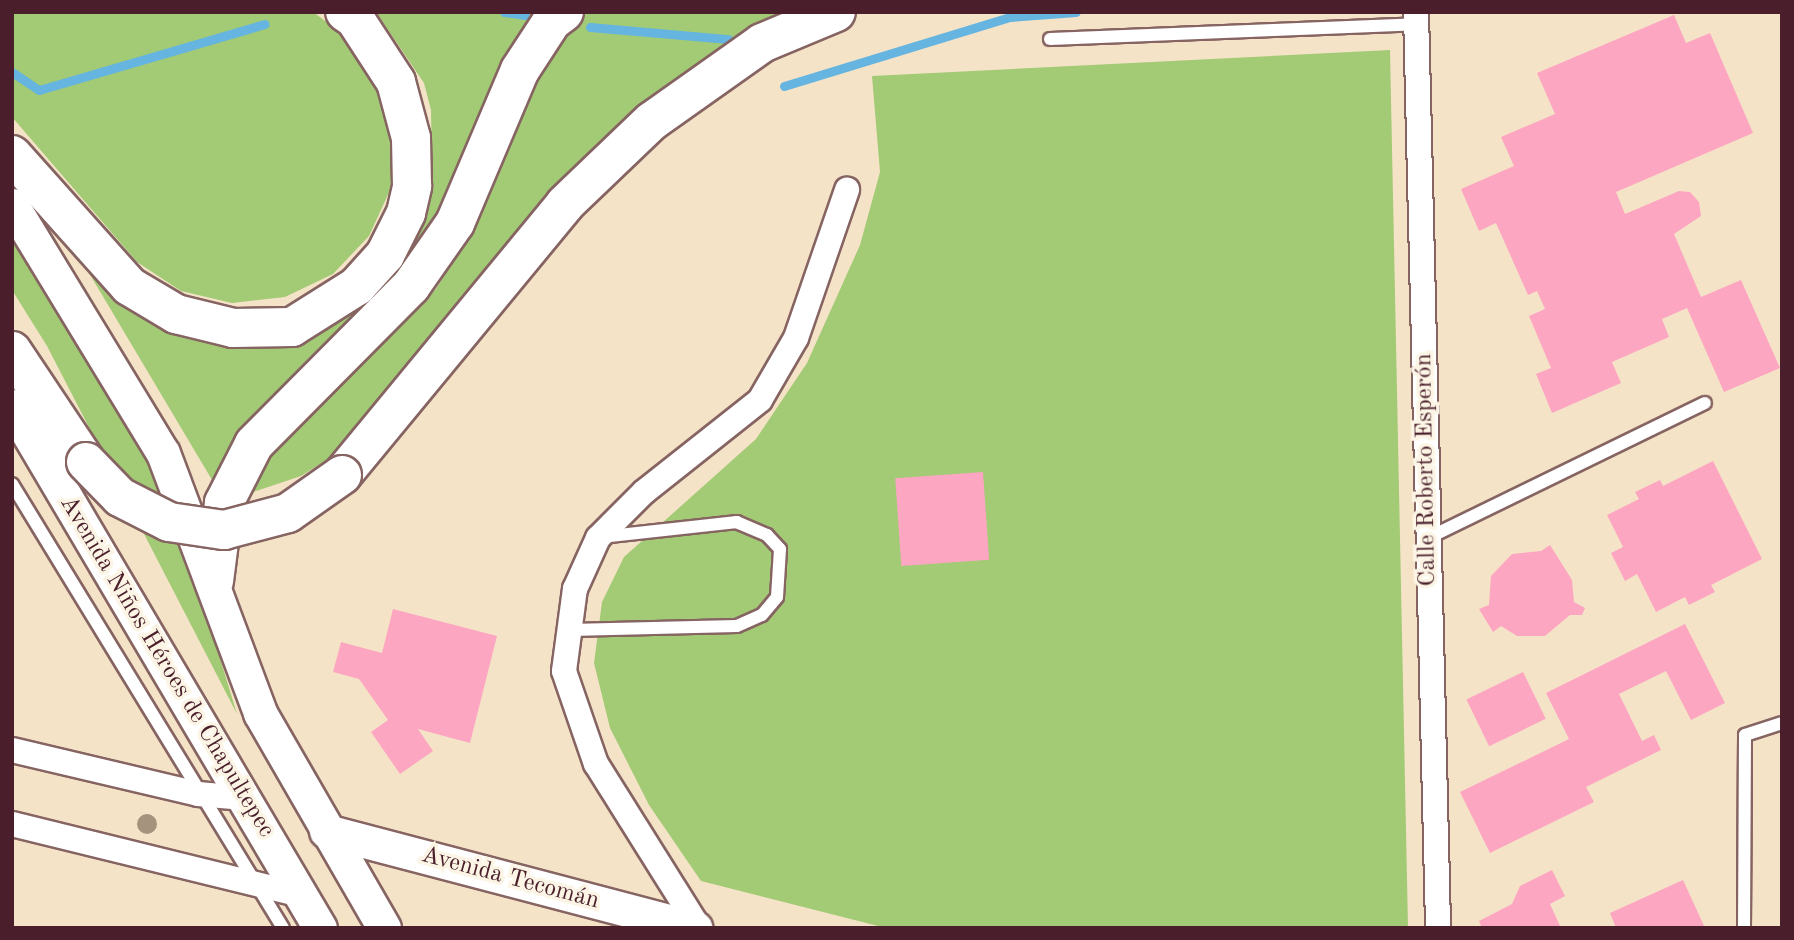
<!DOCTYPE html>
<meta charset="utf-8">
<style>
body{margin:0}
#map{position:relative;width:1794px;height:940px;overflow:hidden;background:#f5e3c8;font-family:"Old Standard TT",serif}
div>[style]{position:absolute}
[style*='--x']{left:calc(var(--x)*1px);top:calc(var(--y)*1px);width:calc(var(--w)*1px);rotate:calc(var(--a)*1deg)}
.green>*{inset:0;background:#a3ca75}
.stream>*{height:9px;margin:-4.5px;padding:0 4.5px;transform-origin:4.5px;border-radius:4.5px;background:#65b5e0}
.building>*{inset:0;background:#fca6c2;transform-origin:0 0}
.roads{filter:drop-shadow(2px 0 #866462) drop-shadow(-2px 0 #866462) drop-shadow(0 2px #866462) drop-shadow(0 -2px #866462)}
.lane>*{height:12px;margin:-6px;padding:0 6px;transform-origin:6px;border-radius:6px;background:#fff}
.street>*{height:24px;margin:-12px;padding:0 12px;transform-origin:12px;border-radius:12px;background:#fff}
.secondary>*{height:33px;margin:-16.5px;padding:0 16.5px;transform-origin:16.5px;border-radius:16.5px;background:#fff}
.highway>*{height:38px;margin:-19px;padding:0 19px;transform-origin:19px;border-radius:19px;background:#fff}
.bridges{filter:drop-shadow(2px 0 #866462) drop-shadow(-2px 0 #866462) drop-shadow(0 2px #866462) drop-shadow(0 -2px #866462)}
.highway-bridge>*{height:38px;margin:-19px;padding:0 19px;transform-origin:19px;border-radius:19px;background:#fff}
.trees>*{width:20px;height:20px;margin:-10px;border-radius:50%;background:#a6937e}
span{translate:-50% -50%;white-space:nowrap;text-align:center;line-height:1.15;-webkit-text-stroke:7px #fcf5e5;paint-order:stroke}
.street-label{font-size:24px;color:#4a1f2b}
.frame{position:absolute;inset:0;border:14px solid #4a1f2b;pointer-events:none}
</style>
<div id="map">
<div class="green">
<i style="clip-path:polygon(12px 12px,313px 12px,351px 40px,381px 84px,395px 135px,391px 188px,369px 236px,333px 274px,285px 297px,232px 303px,181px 291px,137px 262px,12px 117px)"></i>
<i style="clip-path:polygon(376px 12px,536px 12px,426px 245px,317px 357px,241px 428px,219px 467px,218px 490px,70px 241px,102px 276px,277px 341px,423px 209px,432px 174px,431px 110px,424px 83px)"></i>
<i style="clip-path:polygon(586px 12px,783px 12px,728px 49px,344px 449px,301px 476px,247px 494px,282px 433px,349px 377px,436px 289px,466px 242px,488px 193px,528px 81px)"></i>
<i style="clip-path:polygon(1390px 50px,1408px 928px,886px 928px,701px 881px,649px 805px,610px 728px,594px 663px,602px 602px,624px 557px,756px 439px,807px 363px,860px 245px,880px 172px,872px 76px)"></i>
<i style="clip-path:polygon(12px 237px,143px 451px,191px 563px,237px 714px,47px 346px,12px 290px)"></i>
</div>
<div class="stream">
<i style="--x:504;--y:12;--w:21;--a:8"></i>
<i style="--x:590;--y:27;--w:139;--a:5"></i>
<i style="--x:12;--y:72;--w:32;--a:34"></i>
<i style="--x:39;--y:90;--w:235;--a:-16.3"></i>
<i style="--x:784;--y:86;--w:236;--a:-17"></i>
<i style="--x:1010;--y:17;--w:66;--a:-4.3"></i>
</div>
<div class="building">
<i style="clip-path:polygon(1674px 15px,1686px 43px,1710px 33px,1753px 133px,1616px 192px,1625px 214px,1679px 191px,1690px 192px,1699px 202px,1701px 216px,1674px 234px,1701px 297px,1741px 280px,1780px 368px,1724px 392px,1687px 308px,1662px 319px,1669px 337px,1612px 362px,1621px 383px,1552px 413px,1536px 374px,1551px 368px,1529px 316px,1545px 309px,1537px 291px,1528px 295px,1496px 223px,1479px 231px,1461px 189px,1514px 166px,1501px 137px,1555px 114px,1537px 73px)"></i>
<i style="clip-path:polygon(1713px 461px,1762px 559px,1711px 585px,1715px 592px,1689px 605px,1685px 597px,1656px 612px,1637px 574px,1625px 581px,1611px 553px,1623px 547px,1607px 515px,1639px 499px,1635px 492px,1660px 480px,1663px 486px)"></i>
<i style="left:983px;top:472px;width:88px;height:88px;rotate:86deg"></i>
<i style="clip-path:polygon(1550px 545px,1572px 580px,1574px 602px,1585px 608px,1582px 615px,1570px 615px,1545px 636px,1517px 636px,1501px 626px,1493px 632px,1479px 609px,1489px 605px,1491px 576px,1512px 554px,1541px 551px)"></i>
<i style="clip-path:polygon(393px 609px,497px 636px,470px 743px,418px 729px,433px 751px,400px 774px,371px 732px,388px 720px,359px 679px,333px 672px,341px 642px,382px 653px)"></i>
<i style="clip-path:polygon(1685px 624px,1725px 703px,1691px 720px,1666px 671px,1619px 694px,1642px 741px,1654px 735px,1661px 750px,1586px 787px,1594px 802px,1490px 853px,1460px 792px,1569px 739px,1546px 693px)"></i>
<i style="left:1523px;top:672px;width:52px;height:63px;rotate:64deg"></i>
<i style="clip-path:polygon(1552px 870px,1565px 896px,1550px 904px,1561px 928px,1482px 928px,1479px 921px,1512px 904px,1520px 886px)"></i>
<i style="clip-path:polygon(1683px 880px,1705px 928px,1616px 928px,1610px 913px)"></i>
</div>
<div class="roads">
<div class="lane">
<i style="--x:1050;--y:39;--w:367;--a:-2.3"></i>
<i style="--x:12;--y:484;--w:520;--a:58.6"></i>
<i style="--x:1428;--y:538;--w:308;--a:-26"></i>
<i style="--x:570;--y:630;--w:167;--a:-1.4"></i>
<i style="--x:737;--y:626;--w:27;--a:-24"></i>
<i style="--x:762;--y:615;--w:23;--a:-50"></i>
<i style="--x:777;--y:597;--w:48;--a:-86.4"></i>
<i style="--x:780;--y:549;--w:19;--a:-133"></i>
<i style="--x:767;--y:535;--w:33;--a:-157"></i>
<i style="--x:737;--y:522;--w:137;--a:173.7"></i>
<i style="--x:1744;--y:928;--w:193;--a:-89.7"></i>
<i style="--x:1745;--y:735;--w:39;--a:-18"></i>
</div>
<div class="street">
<i style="--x:1416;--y:12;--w:916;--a:88.62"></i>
<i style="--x:12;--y:750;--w:191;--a:13.3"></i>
<i style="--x:198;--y:794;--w:46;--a:5"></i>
<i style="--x:12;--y:824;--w:298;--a:13.8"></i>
<i style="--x:699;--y:928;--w:194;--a:-122.1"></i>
<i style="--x:596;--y:764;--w:98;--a:-109"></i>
<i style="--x:564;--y:671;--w:83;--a:-82.4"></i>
<i style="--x:575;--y:589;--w:56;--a:-65.7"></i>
<i style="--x:598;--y:538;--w:65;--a:-45"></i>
<i style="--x:644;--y:492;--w:148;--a:-38.4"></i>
<i style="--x:760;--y:400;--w:72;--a:-59.9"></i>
<i style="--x:796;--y:338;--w:157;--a:-71"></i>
</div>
<div class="secondary">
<i style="--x:12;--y:205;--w:290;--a:58.7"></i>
<i style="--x:163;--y:453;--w:278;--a:69.5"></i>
<i style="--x:260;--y:713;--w:248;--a:60"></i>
<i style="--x:12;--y:406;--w:606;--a:59.46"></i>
<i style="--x:326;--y:831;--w:382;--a:14.7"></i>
</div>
<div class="highway">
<i style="--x:12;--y:155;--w:176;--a:48.2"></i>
<i style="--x:129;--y:286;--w:55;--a:30.8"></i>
<i style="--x:176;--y:314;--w:59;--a:13.8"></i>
<i style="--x:233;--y:328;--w:59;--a:-1"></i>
<i style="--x:292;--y:327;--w:77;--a:-32.2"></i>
<i style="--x:357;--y:286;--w:42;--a:-47.9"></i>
<i style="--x:385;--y:255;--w:47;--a:-63.4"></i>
<i style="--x:406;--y:213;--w:28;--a:-77"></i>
<i style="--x:412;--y:186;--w:48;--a:-91.2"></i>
<i style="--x:411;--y:138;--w:58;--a:-105"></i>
<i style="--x:396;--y:82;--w:75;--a:-123.1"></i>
<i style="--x:355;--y:19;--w:12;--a:-145"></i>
<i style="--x:12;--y:351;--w:133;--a:56.3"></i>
<i style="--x:342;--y:475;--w:351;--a:-50.5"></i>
<i style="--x:565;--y:204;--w:120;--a:-43.7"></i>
<i style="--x:652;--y:121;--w:135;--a:-35.3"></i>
<i style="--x:762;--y:43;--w:80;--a:-22.7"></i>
<i style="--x:214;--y:581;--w:79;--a:-82.7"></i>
<i style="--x:224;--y:503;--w:66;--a:-63"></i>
<i style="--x:254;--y:444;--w:223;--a:-45.2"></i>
<i style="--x:411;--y:286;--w:77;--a:-55.1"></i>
<i style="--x:455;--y:223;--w:166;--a:-67"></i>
<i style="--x:520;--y:70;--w:59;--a:-56.9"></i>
<i style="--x:552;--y:21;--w:15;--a:-37"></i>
</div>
</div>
<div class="bridges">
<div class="highway-bridge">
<i style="--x:86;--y:462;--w:49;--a:45.8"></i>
<i style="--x:120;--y:497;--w:55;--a:27"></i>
<i style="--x:169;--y:522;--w:56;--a:8.3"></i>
<i style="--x:224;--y:530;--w:66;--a:-14.9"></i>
<i style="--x:288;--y:513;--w:66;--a:-35.1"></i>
</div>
</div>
<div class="trees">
<i style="left:147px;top:824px"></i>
</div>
<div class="street-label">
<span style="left:1427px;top:470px;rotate:-91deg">Calle Roberto Esperón</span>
<span style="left:166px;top:667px;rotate:59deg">Avenida Niños Héroes de Chapultepec</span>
<span style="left:510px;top:879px;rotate:15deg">Avenida Tecomán</span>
</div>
<div class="frame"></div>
</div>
